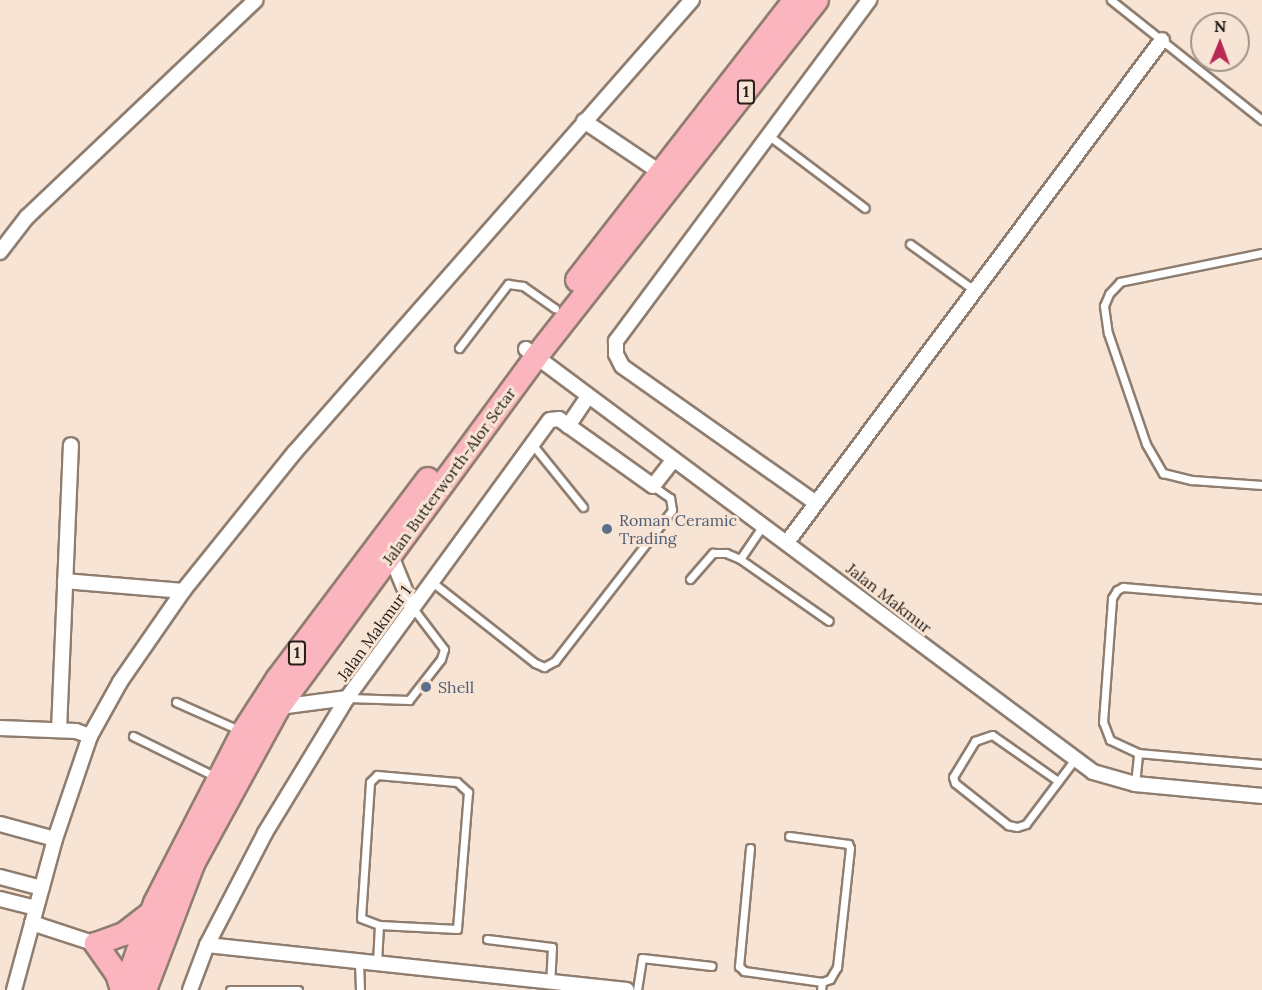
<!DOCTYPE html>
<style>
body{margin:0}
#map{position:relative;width:1262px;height:990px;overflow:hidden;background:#f7e4d4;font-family:Lora,serif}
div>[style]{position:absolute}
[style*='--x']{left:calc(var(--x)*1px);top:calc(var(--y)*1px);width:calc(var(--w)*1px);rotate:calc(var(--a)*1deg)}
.roads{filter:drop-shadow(2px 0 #8f7e70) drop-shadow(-2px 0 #8f7e70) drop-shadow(0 2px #8f7e70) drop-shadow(0 -2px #8f7e70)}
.lane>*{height:7px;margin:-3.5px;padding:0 3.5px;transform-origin:3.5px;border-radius:3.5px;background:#fff}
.street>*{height:14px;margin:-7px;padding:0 7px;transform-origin:7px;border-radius:7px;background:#fff}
.primary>*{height:22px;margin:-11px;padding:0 11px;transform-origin:11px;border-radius:11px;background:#fbb5bf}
.dots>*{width:16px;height:16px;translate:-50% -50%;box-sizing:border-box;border:3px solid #f7e4d4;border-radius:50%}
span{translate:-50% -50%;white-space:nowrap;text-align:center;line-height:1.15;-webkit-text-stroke:6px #f7e4d4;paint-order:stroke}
.shield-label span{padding:2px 4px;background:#f7e4d4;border:2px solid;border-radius:4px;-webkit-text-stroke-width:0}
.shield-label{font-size:15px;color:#241d18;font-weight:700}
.street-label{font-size:16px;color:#241d18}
.service-label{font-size:16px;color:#4e5e75}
.left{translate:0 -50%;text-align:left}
.north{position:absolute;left:1190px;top:12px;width:60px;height:60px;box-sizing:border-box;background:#f7e4d4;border:2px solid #a39489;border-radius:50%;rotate:1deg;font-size:16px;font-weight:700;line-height:24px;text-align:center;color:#241d18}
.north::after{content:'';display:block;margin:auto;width:21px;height:27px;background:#b82856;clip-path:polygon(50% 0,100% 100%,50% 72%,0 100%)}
</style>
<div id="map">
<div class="roads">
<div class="lane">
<i style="--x:1111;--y:0;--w:193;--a:38.5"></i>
<i style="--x:768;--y:135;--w:121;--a:37"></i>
<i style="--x:910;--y:244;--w:79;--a:35.7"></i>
<i style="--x:1262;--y:253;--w:145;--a:168.5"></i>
<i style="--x:1120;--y:282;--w:16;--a:133"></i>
<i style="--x:1109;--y:294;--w:13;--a:113"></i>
<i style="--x:1104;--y:306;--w:27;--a:82"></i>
<i style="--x:1108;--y:333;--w:117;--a:71.1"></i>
<i style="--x:1146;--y:444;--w:34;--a:60"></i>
<i style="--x:1163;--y:473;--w:30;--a:14"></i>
<i style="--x:1192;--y:480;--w:70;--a:4.1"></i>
<i style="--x:459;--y:348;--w:81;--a:-52.6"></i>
<i style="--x:508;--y:284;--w:15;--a:8"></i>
<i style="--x:523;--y:286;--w:39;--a:35"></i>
<i style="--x:532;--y:444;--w:81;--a:51"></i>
<i style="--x:764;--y:524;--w:42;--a:124.4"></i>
<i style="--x:740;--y:559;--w:108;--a:34.9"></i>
<i style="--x:690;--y:579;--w:35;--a:-49"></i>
<i style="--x:713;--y:553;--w:13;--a:0"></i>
<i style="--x:726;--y:553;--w:15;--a:23"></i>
<i style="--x:432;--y:582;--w:131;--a:38.2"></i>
<i style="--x:535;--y:663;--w:10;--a:24"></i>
<i style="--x:544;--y:667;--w:13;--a:-29"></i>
<i style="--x:555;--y:661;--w:191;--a:-52.2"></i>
<i style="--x:672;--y:510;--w:12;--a:-99"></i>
<i style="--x:670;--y:498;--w:21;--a:-145"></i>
<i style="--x:348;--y:698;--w:61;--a:1.9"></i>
<i style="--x:409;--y:700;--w:52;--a:-52"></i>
<i style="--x:441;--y:659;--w:10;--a:-73"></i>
<i style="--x:444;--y:649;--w:53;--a:-127.3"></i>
<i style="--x:176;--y:702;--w:71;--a:24"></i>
<i style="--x:133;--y:736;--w:93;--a:26.3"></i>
<i style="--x:1138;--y:753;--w:31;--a:-155"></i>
<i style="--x:1110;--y:740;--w:19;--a:-111"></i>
<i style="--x:1103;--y:722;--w:124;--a:-85.8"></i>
<i style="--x:1112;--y:598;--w:9;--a:-58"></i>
<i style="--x:1117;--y:590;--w:7;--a:-27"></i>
<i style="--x:1123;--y:587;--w:140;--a:4.9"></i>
<i style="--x:377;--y:775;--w:80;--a:5"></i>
<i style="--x:457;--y:782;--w:15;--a:42"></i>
<i style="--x:468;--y:792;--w:137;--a:94.6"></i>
<i style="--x:457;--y:929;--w:78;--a:-177.1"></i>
<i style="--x:379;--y:925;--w:19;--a:-159"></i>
<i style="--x:361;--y:918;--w:136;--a:-86.2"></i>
<i style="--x:370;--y:782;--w:10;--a:-45"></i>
<i style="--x:1058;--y:781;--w:80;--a:-145.1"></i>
<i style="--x:992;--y:735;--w:18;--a:161"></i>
<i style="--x:975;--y:741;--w:42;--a:121.4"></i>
<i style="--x:953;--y:777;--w:6;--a:72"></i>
<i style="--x:955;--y:783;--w:68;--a:38.4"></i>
<i style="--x:1008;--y:825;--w:9;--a:13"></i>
<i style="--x:1017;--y:827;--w:9;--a:-18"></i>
<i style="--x:1026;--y:824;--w:81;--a:-53"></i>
<i style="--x:1135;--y:784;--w:31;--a:-84"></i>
<i style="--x:1138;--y:753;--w:124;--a:5.1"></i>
<i style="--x:789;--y:836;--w:60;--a:7.7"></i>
<i style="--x:848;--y:844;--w:4;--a:63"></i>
<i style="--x:850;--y:848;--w:120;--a:96.2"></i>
<i style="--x:837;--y:967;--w:14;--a:120"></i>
<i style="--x:830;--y:979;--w:9;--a:159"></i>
<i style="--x:822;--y:982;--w:8;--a:97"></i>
<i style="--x:750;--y:848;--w:119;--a:95.3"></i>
<i style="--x:739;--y:966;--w:7;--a:45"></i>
<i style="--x:744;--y:971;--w:79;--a:8"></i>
<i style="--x:487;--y:939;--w:65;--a:7"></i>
<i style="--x:552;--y:947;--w:35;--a:93"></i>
<i style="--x:359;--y:961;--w:29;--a:88"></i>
<i style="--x:377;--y:963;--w:38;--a:-87"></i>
<i style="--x:230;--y:990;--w:68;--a:0"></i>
<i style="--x:637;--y:990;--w:32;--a:-81"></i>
<i style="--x:642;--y:958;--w:70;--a:6.5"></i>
</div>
<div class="street">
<i style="--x:584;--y:121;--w:93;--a:34"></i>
<i style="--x:0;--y:252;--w:44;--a:-52.4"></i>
<i style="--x:27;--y:217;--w:315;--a:-43.5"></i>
<i style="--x:526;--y:349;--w:707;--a:36.72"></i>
<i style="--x:1093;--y:772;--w:44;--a:15.9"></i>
<i style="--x:1135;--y:784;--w:128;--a:5.4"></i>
<i style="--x:568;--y:426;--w:34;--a:-56"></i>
<i style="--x:816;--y:503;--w:237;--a:-144.8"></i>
<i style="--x:622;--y:366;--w:13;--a:-117"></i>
<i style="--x:616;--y:354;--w:13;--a:-90"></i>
<i style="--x:616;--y:341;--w:425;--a:-53.4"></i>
<i style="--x:788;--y:541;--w:625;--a:-53.26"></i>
<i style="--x:391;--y:556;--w:55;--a:67.6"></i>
<i style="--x:65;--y:581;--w:118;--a:4.8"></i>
<i style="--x:279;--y:707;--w:69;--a:-7.5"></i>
<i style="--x:0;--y:728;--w:76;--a:2.3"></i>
<i style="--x:76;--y:731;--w:15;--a:20"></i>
<i style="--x:59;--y:730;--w:285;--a:-87.6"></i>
<i style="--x:0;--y:824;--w:57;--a:15.3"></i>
<i style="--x:0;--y:877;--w:43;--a:14.7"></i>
<i style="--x:0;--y:899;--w:37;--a:14"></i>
<i style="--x:32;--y:923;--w:67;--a:18.2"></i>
<i style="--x:207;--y:945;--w:422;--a:6.1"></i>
<i style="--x:14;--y:990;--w:156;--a:-74.8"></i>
<i style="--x:55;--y:839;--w:109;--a:-71.2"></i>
<i style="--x:90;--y:736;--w:62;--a:-60.9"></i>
<i style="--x:120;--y:682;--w:111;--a:-55.3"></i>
<i style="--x:183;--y:591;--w:177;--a:-51.2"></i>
<i style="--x:294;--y:453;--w:603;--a:-48.7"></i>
<i style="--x:190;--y:990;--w:48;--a:-69.3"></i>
<i style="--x:207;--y:945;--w:126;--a:-62.6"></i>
<i style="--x:265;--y:833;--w:158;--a:-58.7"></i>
<i style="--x:347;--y:698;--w:344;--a:-53.9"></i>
<i style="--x:550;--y:420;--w:9;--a:-6"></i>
<i style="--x:559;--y:419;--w:115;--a:35.5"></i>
<i style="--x:653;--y:486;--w:33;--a:-52"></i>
</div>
<div class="primary">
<i style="--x:577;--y:280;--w:355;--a:-52.1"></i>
<i style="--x:122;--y:990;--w:17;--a:-107"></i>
<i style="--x:117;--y:974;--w:37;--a:-125"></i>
<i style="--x:96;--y:944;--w:30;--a:-20"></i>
<i style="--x:124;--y:934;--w:34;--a:-38"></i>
<i style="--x:124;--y:990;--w:92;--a:-70.4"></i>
<i style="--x:155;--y:903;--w:192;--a:-62.8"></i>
<i style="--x:243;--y:732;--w:64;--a:-57.1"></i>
<i style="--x:278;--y:678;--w:249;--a:-53"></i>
<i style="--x:145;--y:990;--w:137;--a:-69.1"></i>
<i style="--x:194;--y:862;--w:177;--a:-61.3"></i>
<i style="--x:279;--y:707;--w:434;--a:-53.7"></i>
<i style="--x:536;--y:357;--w:454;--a:-51.8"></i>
</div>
</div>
<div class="dots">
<i style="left:607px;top:529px;background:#5c6f8a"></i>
<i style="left:426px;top:687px;background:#5c6f8a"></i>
</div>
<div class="shield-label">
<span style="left:746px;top:92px">1</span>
<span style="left:297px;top:653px">1</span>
</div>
<div class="street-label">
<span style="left:449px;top:476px;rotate:-54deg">Jalan Butterworth-Alor Setar</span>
<span style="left:889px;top:598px;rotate:38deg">Jalan Makmur</span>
<span style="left:374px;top:633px;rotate:-54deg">Jalan Makmur 1</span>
</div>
<div class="service-label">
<span class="left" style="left:619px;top:529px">Roman Ceramic<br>Trading</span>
<span class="left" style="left:438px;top:687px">Shell</span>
</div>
<div class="north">N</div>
</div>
